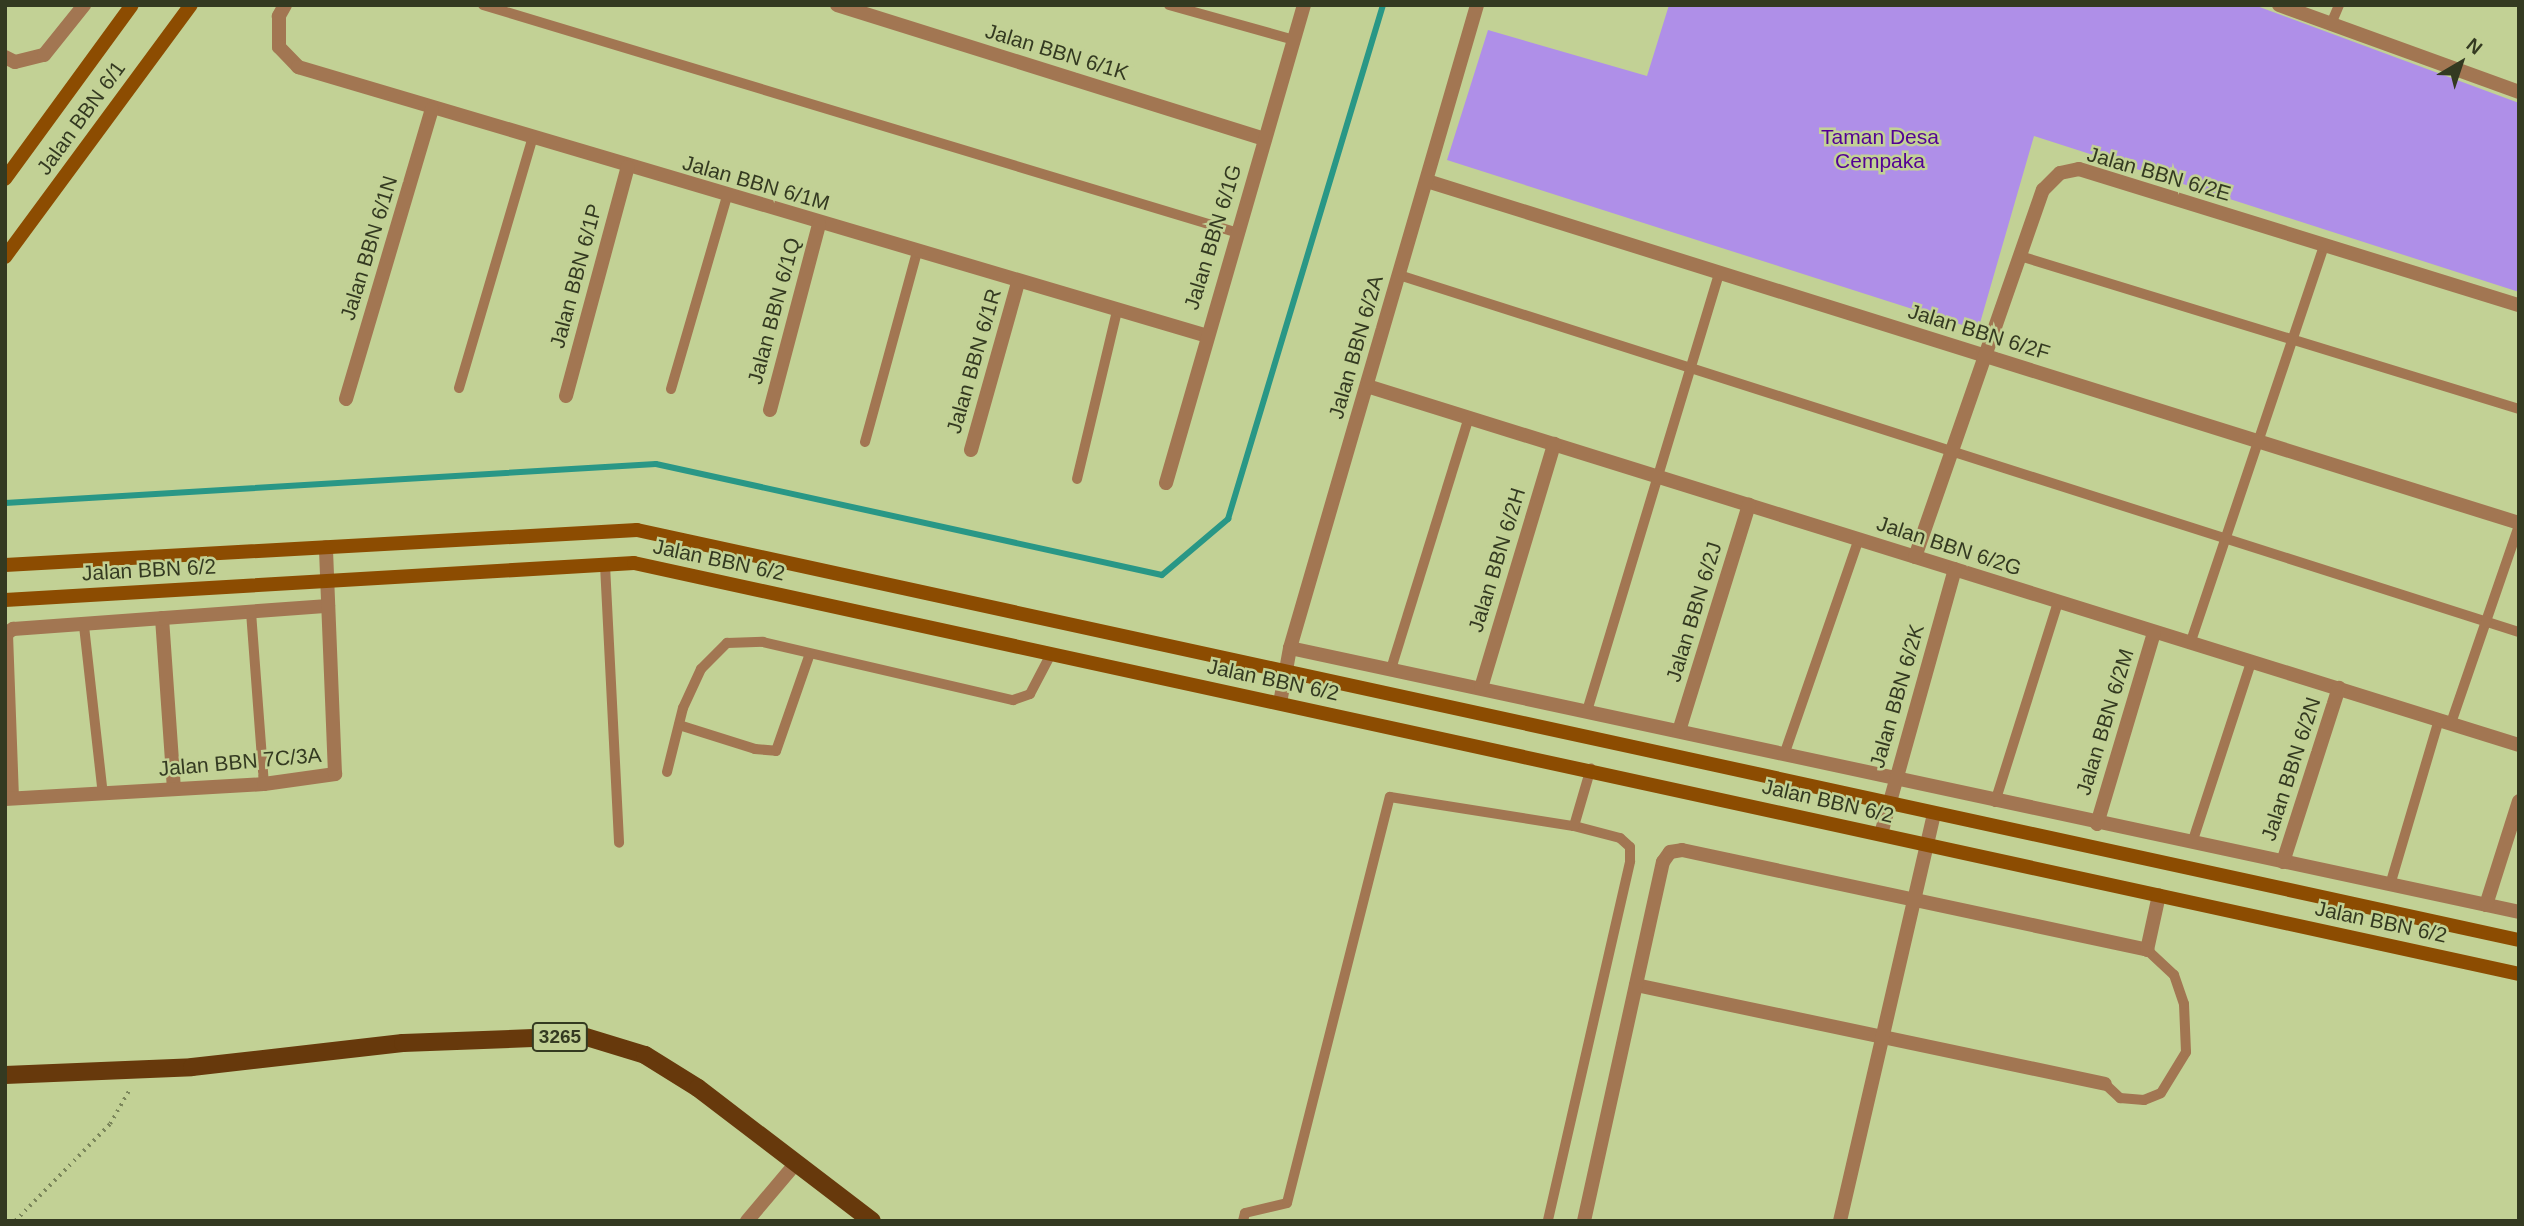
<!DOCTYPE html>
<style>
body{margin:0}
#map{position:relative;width:2524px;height:1226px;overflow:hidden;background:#c2d195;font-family:Arial,sans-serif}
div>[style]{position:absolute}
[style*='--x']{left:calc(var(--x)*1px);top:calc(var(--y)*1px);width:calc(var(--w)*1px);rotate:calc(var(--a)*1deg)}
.green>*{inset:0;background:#af8fe8}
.stream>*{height:6px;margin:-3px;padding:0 3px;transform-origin:3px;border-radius:3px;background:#299786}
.path>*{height:3.5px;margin-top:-1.75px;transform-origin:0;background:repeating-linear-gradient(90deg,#7a855a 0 2px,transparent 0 7px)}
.lane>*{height:10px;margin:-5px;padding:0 5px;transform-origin:5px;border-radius:5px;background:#a27652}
.street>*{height:14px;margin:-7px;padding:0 7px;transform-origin:7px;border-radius:7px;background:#a27652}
.secondary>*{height:14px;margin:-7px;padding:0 7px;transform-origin:7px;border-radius:7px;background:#8c4c01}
.primary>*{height:18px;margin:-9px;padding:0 9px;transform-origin:9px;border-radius:9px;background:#67390c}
span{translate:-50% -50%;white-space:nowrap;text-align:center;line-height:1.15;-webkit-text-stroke:5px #c2d195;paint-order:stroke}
.shield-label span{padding:2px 5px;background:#c2d195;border:2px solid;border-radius:5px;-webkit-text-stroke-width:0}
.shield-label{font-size:19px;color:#343a21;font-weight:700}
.street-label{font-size:21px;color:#343a21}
.park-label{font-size:21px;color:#530195}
.frame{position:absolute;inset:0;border:7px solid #343a21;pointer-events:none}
.north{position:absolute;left:2426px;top:28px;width:70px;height:70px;-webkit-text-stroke:5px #c2d195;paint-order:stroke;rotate:39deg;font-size:19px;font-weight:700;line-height:28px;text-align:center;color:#343a21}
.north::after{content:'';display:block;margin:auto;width:24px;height:32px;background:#343a21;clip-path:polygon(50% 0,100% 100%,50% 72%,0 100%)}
</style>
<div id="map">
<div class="green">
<i style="clip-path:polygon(1669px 5px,2254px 5px,2519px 103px,2519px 292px,2034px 136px,1978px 330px,1447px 160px,1488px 30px,1647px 76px)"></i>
</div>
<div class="stream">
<i style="--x:5;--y:503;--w:652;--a:-3.43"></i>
<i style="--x:656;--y:464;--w:518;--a:12.37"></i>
<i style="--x:1162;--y:575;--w:87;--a:-40.3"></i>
<i style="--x:1228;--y:519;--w:537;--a:-73.22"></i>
</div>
<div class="path">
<i style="--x:15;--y:1221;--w:136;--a:-45.6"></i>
<i style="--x:110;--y:1124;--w:40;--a:-60.3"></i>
</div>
<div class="lane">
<i style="--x:483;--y:5;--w:789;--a:16.8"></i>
<i style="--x:1169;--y:5;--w:130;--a:15.6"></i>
<i style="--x:2331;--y:24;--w:21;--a:-67"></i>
<i style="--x:2020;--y:256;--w:522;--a:17.05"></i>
<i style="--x:1399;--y:275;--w:1176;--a:17.68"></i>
<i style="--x:459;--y:388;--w:262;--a:-73.6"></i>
<i style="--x:671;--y:389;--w:201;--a:-73.8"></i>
<i style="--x:865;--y:442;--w:197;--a:-74.7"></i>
<i style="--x:1077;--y:479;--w:173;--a:-76.6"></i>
<i style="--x:605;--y:565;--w:278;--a:87.1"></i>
<i style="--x:251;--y:612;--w:172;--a:85.7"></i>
<i style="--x:84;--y:626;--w:170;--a:83.6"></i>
<i style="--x:2190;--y:644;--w:421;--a:-71.4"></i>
<i style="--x:1391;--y:669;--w:264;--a:-72.8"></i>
<i style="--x:1587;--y:711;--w:457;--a:-73.2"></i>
<i style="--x:2451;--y:723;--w:209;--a:-71"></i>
<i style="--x:679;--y:725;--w:80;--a:17.5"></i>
<i style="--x:755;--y:749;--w:21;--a:5"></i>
<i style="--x:776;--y:751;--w:101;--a:-70.8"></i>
<i style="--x:1784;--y:755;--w:229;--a:-70.9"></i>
<i style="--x:667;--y:772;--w:66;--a:-76"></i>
<i style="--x:683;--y:708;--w:43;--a:-65.2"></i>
<i style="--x:701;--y:669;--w:37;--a:-45"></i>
<i style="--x:727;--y:643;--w:36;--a:-2"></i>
<i style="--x:763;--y:642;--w:257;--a:13.1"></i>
<i style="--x:1013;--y:700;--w:18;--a:-19"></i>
<i style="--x:1030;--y:694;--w:45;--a:-62.3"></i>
<i style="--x:1995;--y:802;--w:210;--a:-72.5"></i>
<i style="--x:2192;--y:843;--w:190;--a:-71.9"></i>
<i style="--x:2390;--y:885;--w:172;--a:-73.5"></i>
<i style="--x:2105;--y:1084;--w:21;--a:43"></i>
<i style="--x:2120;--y:1098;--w:24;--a:5"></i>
<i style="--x:2144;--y:1100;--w:18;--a:-22"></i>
<i style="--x:2161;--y:1093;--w:48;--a:-58.6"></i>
<i style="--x:2186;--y:1052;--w:48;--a:-92.4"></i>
<i style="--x:2184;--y:1004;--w:31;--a:-109"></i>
<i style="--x:2174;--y:975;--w:37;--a:-137"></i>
<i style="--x:1548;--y:1220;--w:368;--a:-77.1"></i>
<i style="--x:1630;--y:861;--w:14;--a:-90"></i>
<i style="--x:1630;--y:847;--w:13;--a:-138"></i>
<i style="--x:1620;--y:838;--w:48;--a:-165.4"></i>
<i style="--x:1243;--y:1221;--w:8;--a:-76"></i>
<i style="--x:1245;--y:1213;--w:43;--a:-13.4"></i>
<i style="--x:1287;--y:1203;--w:419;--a:-75.8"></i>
<i style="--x:1390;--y:797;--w:186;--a:9"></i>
<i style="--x:1574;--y:826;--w:60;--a:-73.7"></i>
</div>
<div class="street">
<i style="--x:285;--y:5;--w:13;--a:119"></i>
<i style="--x:279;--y:16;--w:31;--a:90"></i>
<i style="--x:279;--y:47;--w:28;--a:46"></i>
<i style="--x:298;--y:67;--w:945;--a:16.48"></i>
<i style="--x:837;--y:5;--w:448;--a:17.4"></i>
<i style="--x:2279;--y:5;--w:255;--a:19.9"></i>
<i style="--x:5;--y:57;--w:11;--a:27"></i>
<i style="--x:15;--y:62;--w:30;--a:-14"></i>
<i style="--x:44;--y:55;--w:64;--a:-51.3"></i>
<i style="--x:1427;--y:181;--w:1144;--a:17.39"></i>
<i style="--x:1367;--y:386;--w:1207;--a:17.31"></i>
<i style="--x:566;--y:396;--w:237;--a:-74.9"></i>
<i style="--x:346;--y:399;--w:302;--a:-73.5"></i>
<i style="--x:770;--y:410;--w:192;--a:-75.2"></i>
<i style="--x:971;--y:450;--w:173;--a:-74.3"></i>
<i style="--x:1166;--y:483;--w:498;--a:-73.9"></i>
<i style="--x:1915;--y:557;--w:389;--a:-70.8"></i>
<i style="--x:2043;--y:190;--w:24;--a:-45"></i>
<i style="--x:2060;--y:173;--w:19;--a:-12"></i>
<i style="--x:2079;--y:169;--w:461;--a:17.2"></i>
<i style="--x:162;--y:618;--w:171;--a:86"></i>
<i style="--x:1290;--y:648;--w:1257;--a:12.12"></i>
<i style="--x:1481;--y:688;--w:255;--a:-73.3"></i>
<i style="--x:1280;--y:703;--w:56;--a:-79.7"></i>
<i style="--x:1290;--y:648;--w:670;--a:-73.78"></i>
<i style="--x:1679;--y:731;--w:237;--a:-72.8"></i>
<i style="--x:12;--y:798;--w:164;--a:-92.1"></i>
<i style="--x:6;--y:634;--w:9;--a:-36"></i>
<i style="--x:13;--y:629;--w:316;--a:-4.2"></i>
<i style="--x:5;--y:799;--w:259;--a:-3.3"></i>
<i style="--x:264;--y:784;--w:72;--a:-8"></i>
<i style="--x:335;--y:774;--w:227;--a:-92.3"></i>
<i style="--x:2097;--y:824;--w:199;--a:-73.4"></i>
<i style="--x:1881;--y:834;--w:275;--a:-74.4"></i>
<i style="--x:2283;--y:862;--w:183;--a:-72.2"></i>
<i style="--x:2486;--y:905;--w:109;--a:-72.4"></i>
<i style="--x:1636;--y:985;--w:479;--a:11.9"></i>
<i style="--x:747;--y:1221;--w:76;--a:-49.8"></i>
<i style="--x:1584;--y:1221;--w:368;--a:-77.6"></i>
<i style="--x:1663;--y:862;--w:12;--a:-55"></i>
<i style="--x:1670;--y:852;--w:12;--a:-9"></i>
<i style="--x:1682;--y:850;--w:476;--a:12.1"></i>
<i style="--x:2147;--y:950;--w:56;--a:-77.7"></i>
<i style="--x:1840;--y:1221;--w:418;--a:-77"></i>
</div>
<div class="secondary">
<i style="--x:5;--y:179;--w:215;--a:-53.9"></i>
<i style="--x:5;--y:257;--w:313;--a:-53.6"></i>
<i style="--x:5;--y:565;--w:633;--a:-3.17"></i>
<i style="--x:637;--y:530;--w:1926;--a:12.29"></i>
<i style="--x:5;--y:600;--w:630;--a:-3.37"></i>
<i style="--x:634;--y:563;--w:1929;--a:12.3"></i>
</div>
<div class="primary">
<i style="--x:5;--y:1075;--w:187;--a:-2.4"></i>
<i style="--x:192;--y:1067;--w:212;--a:-6.5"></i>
<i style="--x:403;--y:1043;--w:180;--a:-2.2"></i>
<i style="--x:583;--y:1036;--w:65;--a:17"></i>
<i style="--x:645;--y:1055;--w:62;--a:31.9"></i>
<i style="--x:698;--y:1088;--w:219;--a:37.4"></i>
</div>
<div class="shield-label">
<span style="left:560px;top:1037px">3265</span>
</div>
<div class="street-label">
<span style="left:1057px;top:52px;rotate:17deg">Jalan BBN 6/1K</span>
<span style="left:81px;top:118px;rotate:-54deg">Jalan BBN 6/1</span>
<span style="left:2159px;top:174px;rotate:16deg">Jalan BBN 6/2E</span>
<span style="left:756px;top:183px;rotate:16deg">Jalan BBN 6/1M</span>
<span style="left:1213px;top:237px;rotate:-73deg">Jalan BBN 6/1G</span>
<span style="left:369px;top:248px;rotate:-73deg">Jalan BBN 6/1N</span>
<span style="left:576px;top:276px;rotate:-75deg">Jalan BBN 6/1P</span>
<span style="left:774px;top:311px;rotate:-75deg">Jalan BBN 6/1Q</span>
<span style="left:1979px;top:332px;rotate:17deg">Jalan BBN 6/2F</span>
<span style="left:1356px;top:347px;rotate:-74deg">Jalan BBN 6/2A</span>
<span style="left:974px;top:361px;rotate:-74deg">Jalan BBN 6/1R</span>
<span style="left:1949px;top:546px;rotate:18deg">Jalan BBN 6/2G</span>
<span style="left:719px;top:560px;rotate:12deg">Jalan BBN 6/2</span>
<span style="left:1497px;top:560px;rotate:-73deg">Jalan BBN 6/2H</span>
<span style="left:149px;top:570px;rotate:-3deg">Jalan BBN 6/2</span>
<span style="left:1694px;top:612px;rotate:-73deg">Jalan BBN 6/2J</span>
<span style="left:1273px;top:680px;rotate:12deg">Jalan BBN 6/2</span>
<span style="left:1897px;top:696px;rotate:-74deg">Jalan BBN 6/2K</span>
<span style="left:2105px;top:722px;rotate:-73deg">Jalan BBN 6/2M</span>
<span style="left:240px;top:762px;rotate:-5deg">Jalan BBN 7C/3A</span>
<span style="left:2291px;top:769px;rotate:-72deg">Jalan BBN 6/2N</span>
<span style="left:1828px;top:801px;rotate:13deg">Jalan BBN 6/2</span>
<span style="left:2381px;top:922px;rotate:12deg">Jalan BBN 6/2</span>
</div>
<div class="park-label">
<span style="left:1880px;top:149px">Taman Desa<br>Cempaka</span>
</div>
<div class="frame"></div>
<div class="north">N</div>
</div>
